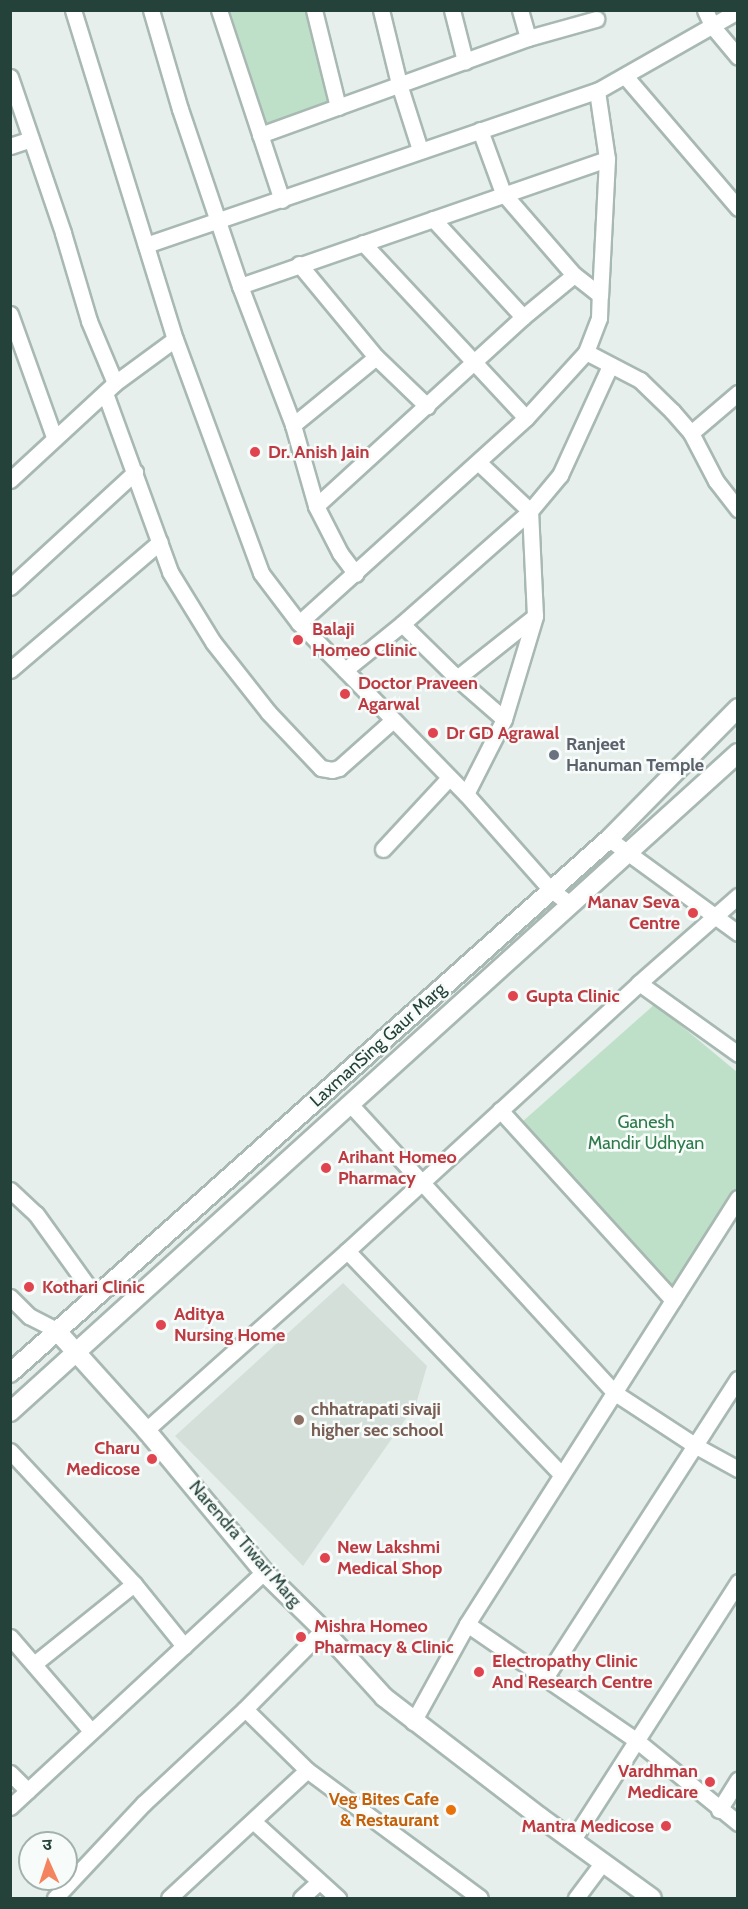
<!DOCTYPE html>
<meta charset="utf-8">
<style>
body{margin:0}
#map{position:relative;width:748px;height:1909px;overflow:hidden;background:#e6efeb;font-family:Cabin,"Noto Sans Devanagari",sans-serif}
div>[style]{position:absolute}
[style*='--x']{left:calc(var(--x)*1px);top:calc(var(--y)*1px);width:calc(var(--w)*1px);rotate:calc(var(--a)*1deg)}
.built>*{inset:0;background:#d4dfda}
.green>*{inset:0;background:#bfe0c8}
.roads{filter:drop-shadow(2px 0 #a8b8b2) drop-shadow(-2px 0 #a8b8b2) drop-shadow(0 2px #a8b8b2) drop-shadow(0 -2px #a8b8b2)}
.minor>*{height:15px;margin:-7.5px;padding:0 7.5px;transform-origin:7.5px;border-radius:7.5px;background:#fff}
.tertiary>*{height:18px;margin:-9px;padding:0 9px;transform-origin:9px;border-radius:9px;background:#fff}
.secondary>*{height:18px;margin:-9px;padding:0 9px;transform-origin:9px;border-radius:9px;background:#fff}
.dots>*{width:16px;height:16px;translate:-50% -50%;box-sizing:border-box;border:3px solid #f7fbf9;border-radius:50%}
span{translate:-50% -50%;white-space:nowrap;text-align:center;line-height:1.15;-webkit-text-stroke:5px #f7fbf9;paint-order:stroke}
.health-label{font-size:18px;color:#be3a42;font-weight:700}
.left{translate:0 -50%;text-align:left}
.right{translate:-100% -50%;text-align:right}
.worship-label{font-size:18px;color:#5b616d;font-weight:700}
.street-label{font-size:18px;color:#24423a}
.park-label{font-size:18px;color:#2d7a4b}
.education-label{font-size:18px;color:#785e54;font-weight:700}
.food-label{font-size:18px;color:#c56008;font-weight:700}
.frame{position:absolute;inset:0;border:12px solid #24423a;pointer-events:none}
.north{position:absolute;left:18px;top:1831px;width:60px;height:60px;box-sizing:border-box;background:#f7fbf9;border:2px solid #a3b1ad;border-radius:50%;rotate:357deg;font-size:16px;font-weight:700;line-height:24px;text-align:center;color:#24423a}
.north::after{content:'';display:block;margin:auto;width:21px;height:27px;background:#f4845f;clip-path:polygon(50% 0,100% 100%,50% 72%,0 100%)}
</style>
<div id="map">
<div class="built">
<i style="clip-path:polygon(343px 1283px,427px 1366px,416px 1404px,303px 1566px,175px 1436px)"></i>
</div>
<div class="green">
<i style="clip-path:polygon(230px 11px,308px 11px,333px 108px,268px 127px)"></i>
<i style="clip-path:polygon(655px 1004px,737px 1072px,737px 1196px,671px 1287px,513px 1130px)"></i>
</div>
<div class="roads">
<div class="minor">
<i style="--x:73;--y:10;--w:344;--a:72.8"></i>
<i style="--x:175;--y:339;--w:249;--a:69.8"></i>
<i style="--x:261;--y:573;--w:63;--a:52.8"></i>
<i style="--x:299;--y:623;--w:239;--a:45.7"></i>
<i style="--x:466;--y:794;--w:127;--a:48.5"></i>
<i style="--x:550;--y:889;--w:25;--a:37"></i>
<i style="--x:151;--y:10;--w:103;--a:73.7"></i>
<i style="--x:180;--y:109;--w:187;--a:71.3"></i>
<i style="--x:240;--y:286;--w:149;--a:69.1"></i>
<i style="--x:293;--y:425;--w:84;--a:74.1"></i>
<i style="--x:316;--y:506;--w:53;--a:62.9"></i>
<i style="--x:340;--y:553;--w:26;--a:53"></i>
<i style="--x:219;--y:10;--w:200;--a:71.7"></i>
<i style="--x:314;--y:10;--w:100;--a:76.1"></i>
<i style="--x:381;--y:10;--w:76;--a:76.3"></i>
<i style="--x:399;--y:84;--w:69;--a:72.3"></i>
<i style="--x:452;--y:10;--w:53;--a:75.7"></i>
<i style="--x:520;--y:10;--w:29;--a:74"></i>
<i style="--x:705;--y:10;--w:19;--a:65"></i>
<i style="--x:713;--y:27;--w:39;--a:50"></i>
<i style="--x:625;--y:76;--w:174;--a:49.4"></i>
<i style="--x:10;--y:77;--w:165;--a:71.2"></i>
<i style="--x:63;--y:233;--w:92;--a:73.5"></i>
<i style="--x:89;--y:321;--w:67;--a:67.2"></i>
<i style="--x:597;--y:91;--w:69;--a:81.6"></i>
<i style="--x:607;--y:159;--w:136;--a:92.9"></i>
<i style="--x:260;--y:135;--w:285;--a:-19.9"></i>
<i style="--x:528;--y:38;--w:71;--a:-15.6"></i>
<i style="--x:10;--y:146;--w:22;--a:-18"></i>
<i style="--x:433;--y:219;--w:133;--a:47.4"></i>
<i style="--x:363;--y:243;--w:239;--a:47"></i>
<i style="--x:146;--y:245;--w:477;--a:-18.9"></i>
<i style="--x:597;--y:91;--w:162;--a:-29.6"></i>
<i style="--x:299;--y:264;--w:121;--a:50.4"></i>
<i style="--x:376;--y:357;--w:71;--a:43.9"></i>
<i style="--x:240;--y:286;--w:388;--a:-19.1"></i>
<i style="--x:10;--y:314;--w:131;--a:70.3"></i>
<i style="--x:586;--y:352;--w:61;--a:27.4"></i>
<i style="--x:640;--y:380;--w:45;--a:44.1"></i>
<i style="--x:672;--y:411;--w:29;--a:49"></i>
<i style="--x:691;--y:433;--w:54;--a:62.5"></i>
<i style="--x:716;--y:481;--w:36;--a:52"></i>
<i style="--x:105;--y:393;--w:190;--a:70"></i>
<i style="--x:170;--y:572;--w:82;--a:58.4"></i>
<i style="--x:213;--y:642;--w:89;--a:51.8"></i>
<i style="--x:268;--y:712;--w:77;--a:46.6"></i>
<i style="--x:321;--y:768;--w:11;--a:10"></i>
<i style="--x:332;--y:770;--w:7;--a:-16"></i>
<i style="--x:339;--y:768;--w:72;--a:-41.6"></i>
<i style="--x:293;--y:425;--w:107;--a:-39.3"></i>
<i style="--x:691;--y:433;--w:62;--a:-40.4"></i>
<i style="--x:10;--y:480;--w:143;--a:-42.7"></i>
<i style="--x:115;--y:383;--w:74;--a:-36.3"></i>
<i style="--x:316;--y:506;--w:280;--a:-42.4"></i>
<i style="--x:523;--y:317;--w:66;--a:-39.5"></i>
<i style="--x:10;--y:587;--w:170;--a:-42.6"></i>
<i style="--x:299;--y:623;--w:306;--a:-42.1"></i>
<i style="--x:526;--y:418;--w:89;--a:-47.7"></i>
<i style="--x:586;--y:352;--w:36;--a:-69"></i>
<i style="--x:599;--y:318;--w:23;--a:-88"></i>
<i style="--x:600;--y:295;--w:33;--a:-142"></i>
<i style="--x:574;--y:275;--w:108;--a:-130.9"></i>
<i style="--x:503;--y:193;--w:67;--a:-110.1"></i>
<i style="--x:402;--y:624;--w:77;--a:44.5"></i>
<i style="--x:457;--y:678;--w:62;--a:41.1"></i>
<i style="--x:10;--y:670;--w:197;--a:-40.5"></i>
<i style="--x:345;--y:670;--w:73;--a:-38.9"></i>
<i style="--x:402;--y:624;--w:171;--a:-41.4"></i>
<i style="--x:530;--y:511;--w:71;--a:-136.7"></i>
<i style="--x:457;--y:678;--w:98;--a:-38.4"></i>
<i style="--x:466;--y:794;--w:84;--a:-63.1"></i>
<i style="--x:504;--y:719;--w:108;--a:-73.2"></i>
<i style="--x:535;--y:616;--w:105;--a:-92.7"></i>
<i style="--x:530;--y:511;--w:47;--a:-50.2"></i>
<i style="--x:560;--y:475;--w:120;--a:-65.4"></i>
<i style="--x:609;--y:839;--w:160;--a:36.1"></i>
<i style="--x:383;--y:849;--w:97;--a:-47.1"></i>
<i style="--x:639;--y:983;--w:122;--a:35.6"></i>
<i style="--x:350;--y:1104;--w:392;--a:47.5"></i>
<i style="--x:615;--y:1393;--w:97;--a:33.2"></i>
<i style="--x:696;--y:1446;--w:48;--a:28.7"></i>
<i style="--x:500;--y:1110;--w:257;--a:47.7"></i>
<i style="--x:10;--y:1190;--w:35;--a:43"></i>
<i style="--x:36;--y:1214;--w:101;--a:54.3"></i>
<i style="--x:10;--y:1297;--w:27;--a:45"></i>
<i style="--x:29;--y:1316;--w:30;--a:27"></i>
<i style="--x:146;--y:1430;--w:269;--a:-41.7"></i>
<i style="--x:10;--y:1451;--w:182;--a:47"></i>
<i style="--x:134;--y:1584;--w:80;--a:51.1"></i>
<i style="--x:561;--y:1474;--w:309;--a:-133.8"></i>
<i style="--x:347;--y:1251;--w:396;--a:-42.5"></i>
<i style="--x:639;--y:983;--w:132;--a:-41.3"></i>
<i style="--x:467;--y:1624;--w:205;--a:34.5"></i>
<i style="--x:636;--y:1740;--w:132;--a:39.1"></i>
<i style="--x:10;--y:1637;--w:124;--a:49.2"></i>
<i style="--x:34;--y:1664;--w:128;--a:-38.7"></i>
<i style="--x:545;--y:1678;--w:356;--a:-57.2"></i>
<i style="--x:245;--y:1709;--w:87;--a:44.5"></i>
<i style="--x:307;--y:1770;--w:215;--a:36.5"></i>
<i style="--x:413;--y:1722;--w:112;--a:-61.1"></i>
<i style="--x:467;--y:1624;--w:505;--a:-57.54"></i>
<i style="--x:10;--y:1773;--w:25;--a:45"></i>
<i style="--x:10;--y:1807;--w:346;--a:-42.8"></i>
<i style="--x:719;--y:1810;--w:36;--a:-58"></i>
<i style="--x:253;--y:1821;--w:115;--a:42.2"></i>
<i style="--x:572;--y:1841;--w:308;--a:-57.3"></i>
<i style="--x:55;--y:1898;--w:129;--a:-46.9"></i>
<i style="--x:143;--y:1804;--w:139;--a:-43"></i>
<i style="--x:245;--y:1709;--w:111;--a:-45.4"></i>
<i style="--x:169;--y:1898;--w:188;--a:-42.8"></i>
<i style="--x:301;--y:1898;--w:24;--a:-42"></i>
<i style="--x:576;--y:1898;--w:45;--a:-53.1"></i>
</div>
<div class="tertiary">
<i style="--x:56;--y:1330;--w:135;--a:48"></i>
<i style="--x:146;--y:1430;--w:185;--a:50.3"></i>
<i style="--x:264;--y:1572;--w:83;--a:44.5"></i>
<i style="--x:323;--y:1630;--w:91;--a:47.7"></i>
<i style="--x:384;--y:1697;--w:197;--a:37.6"></i>
<i style="--x:540;--y:1817;--w:138;--a:35.9"></i>
</div>
<div class="secondary">
<i style="--x:10;--y:1373;--w:802;--a:-41.72"></i>
<i style="--x:609;--y:839;--w:184;--a:-45.4"></i>
<i style="--x:10;--y:1412;--w:982;--a:-42.15"></i>
</div>
</div>
<div class="dots">
<i style="left:255px;top:452px;background:#e0444e"></i>
<i style="left:298px;top:640px;background:#e0444e"></i>
<i style="left:345px;top:694px;background:#e0444e"></i>
<i style="left:433px;top:733px;background:#e0444e"></i>
<i style="left:554px;top:755px;background:#6b7280"></i>
<i style="left:693px;top:913px;background:#e0444e"></i>
<i style="left:513px;top:996px;background:#e0444e"></i>
<i style="left:326px;top:1168px;background:#e0444e"></i>
<i style="left:29px;top:1287px;background:#e0444e"></i>
<i style="left:161px;top:1325px;background:#e0444e"></i>
<i style="left:299px;top:1420px;background:#8d6e63"></i>
<i style="left:152px;top:1459px;background:#e0444e"></i>
<i style="left:325px;top:1558px;background:#e0444e"></i>
<i style="left:301px;top:1637px;background:#e0444e"></i>
<i style="left:479px;top:1672px;background:#e0444e"></i>
<i style="left:710px;top:1782px;background:#e0444e"></i>
<i style="left:451px;top:1810px;background:#e8710a"></i>
<i style="left:666px;top:1826px;background:#e0444e"></i>
</div>
<div class="health-label">
<span class="left" style="left:268px;top:452px">Dr. Anish Jain</span>
<span class="left" style="left:312px;top:640px">Balaji<br>Homeo Clinic</span>
<span class="left" style="left:358px;top:694px">Doctor Praveen<br>Agarwal</span>
<span class="left" style="left:446px;top:733px">Dr GD Agrawal</span>
<span class="right" style="left:680px;top:913px">Manav Seva<br>Centre</span>
<span class="left" style="left:526px;top:996px">Gupta Clinic</span>
<span class="left" style="left:338px;top:1168px">Arihant Homeo<br>Pharmacy</span>
<span class="left" style="left:42px;top:1287px">Kothari Clinic</span>
<span class="left" style="left:174px;top:1325px">Aditya<br>Nursing Home</span>
<span class="right" style="left:140px;top:1459px">Charu<br>Medicose</span>
<span class="left" style="left:337px;top:1558px">New Lakshmi<br>Medical Shop</span>
<span class="left" style="left:314px;top:1637px">Mishra Homeo<br>Pharmacy &amp; Clinic</span>
<span class="left" style="left:492px;top:1672px">Electropathy Clinic<br>And Research Centre</span>
<span class="right" style="left:698px;top:1782px">Vardhman<br>Medicare</span>
<span class="right" style="left:654px;top:1826px">Mantra Medicose</span>
</div>
<div class="worship-label">
<span class="left" style="left:566px;top:755px">Ranjeet<br>Hanuman Temple</span>
</div>
<div class="street-label">
<span style="left:378px;top:1045px;rotate:-42deg">LaxmanSing Gaur Marg</span>
<span style="left:245px;top:1544px;rotate:49deg">Narendra Tiwari Marg</span>
</div>
<div class="park-label">
<span style="left:646px;top:1133px">Ganesh<br>Mandir Udhyan</span>
</div>
<div class="education-label">
<span class="left" style="left:311px;top:1420px">chhatrapati sivaji<br>higher sec school</span>
</div>
<div class="food-label">
<span class="right" style="left:439px;top:1810px">Veg Bites Cafe<br>&amp; Restaurant</span>
</div>
<div class="frame"></div>
<div class="north">उ</div>
</div>
